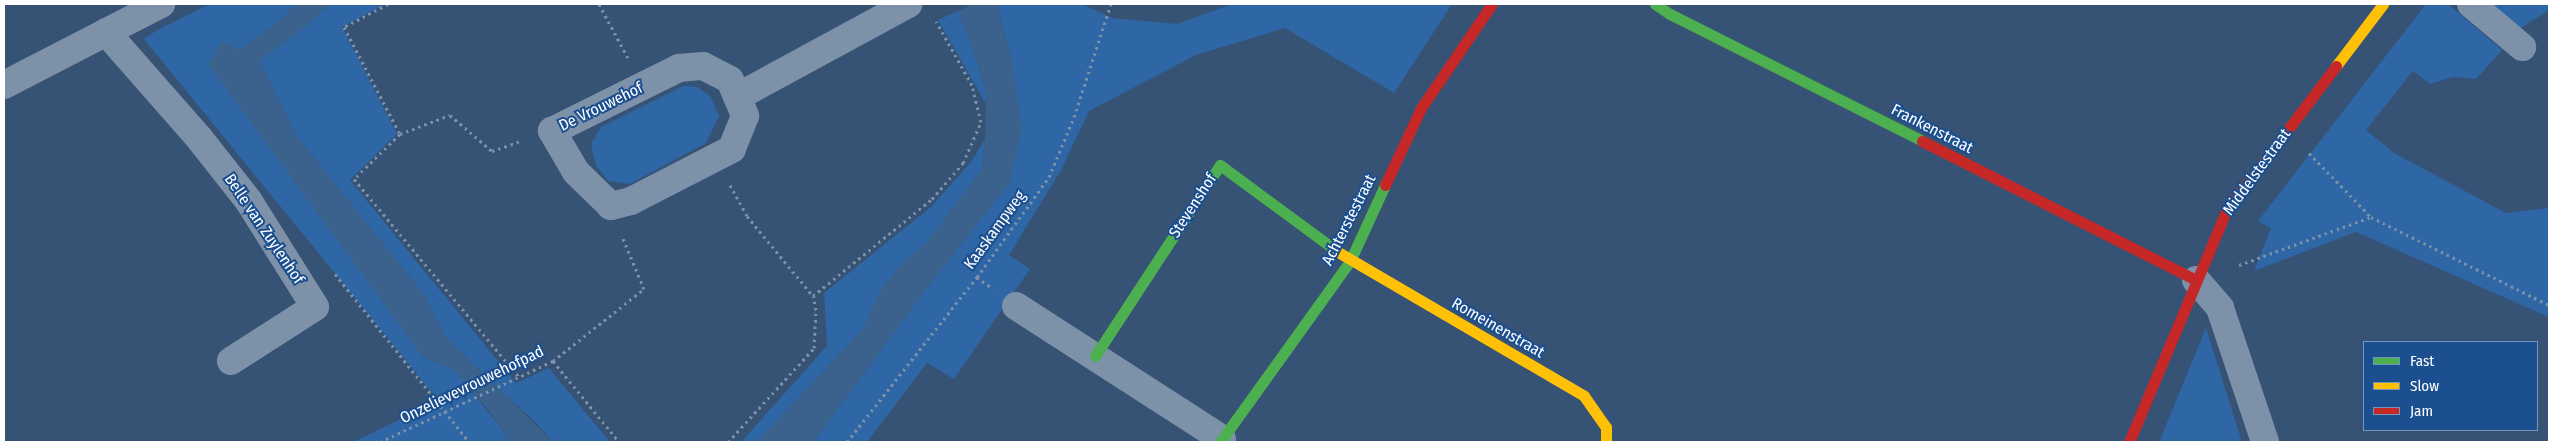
<!DOCTYPE html>
<style>
body{margin:0}
#map{position:relative;width:2553px;height:446px;overflow:hidden;background:#365274;font-family:"Fira Sans Condensed",sans-serif}
div>[style]{position:absolute}
[style*='--x']{left:calc(var(--x)*1px);top:calc(var(--y)*1px);width:calc(var(--w)*1px);rotate:calc(var(--a)*1deg)}
.green>*{inset:0;background:#2f66a5}
.water>*{inset:0;background:#3b618d}
.path>*{height:3px;margin-top:-1.5px;transform-origin:0;background:repeating-linear-gradient(90deg,#7d92a8 0 2.5px,transparent 0 6.5px)}
.street>*{height:28px;margin:-14px;padding:0 14px;transform-origin:14px;border-radius:14px;background:#7d92a8}
.fast>*{height:11px;margin:-5.5px;padding:0 5.5px;transform-origin:5.5px;border-radius:5.5px;background:#4caf50}
.slow>*{height:11px;margin:-5.5px;padding:0 5.5px;transform-origin:5.5px;border-radius:5.5px;background:#ffc107}
.jam>*{height:11px;margin:-5.5px;padding:0 5.5px;transform-origin:5.5px;border-radius:5.5px;background:#c62828}
span{translate:-50% -50%;white-space:nowrap;text-align:center;line-height:1.15;-webkit-text-stroke:4px #1b4f8f;paint-order:stroke}
.street-label{font-size:16px;color:#fff}
.frame{position:absolute;inset:0;border:5px solid #fff;pointer-events:none}
.legend{position:absolute;left:2363px;top:341px;width:175px;height:90px;box-sizing:border-box;background:#1b4f8f;border:1px solid #7695bc;margin:0;padding:6px 9px;list-style:none;font-size:15px;color:#fff}
.legend li{display:flex;align-items:center;gap:10px;height:25px}
.legend b{width:25px;border:1px solid #7695bc}
</style>
<div id="map">
<div class="green">
<i style="clip-path:polygon(210px 4px,295px 4px,286px 15px,241px 50px,422px 356px,454px 369px,504px 432px,508px 442px,353px 442px,439px 401px,144px 39px,157px 30px)"></i>
<i style="clip-path:polygon(335px 4px,386px 4px,342px 27px,397px 134px,350px 180px,516px 383px,549px 368px,610px 442px,553px 442px,534px 421px,503px 393px,445px 336px,422px 292px,296px 135px,259px 61px,310px 23px,323px 9px)"></i>
<i style="clip-path:polygon(997px 4px,1081px 4px,1113px 18px,1177px 24px,1232px 4px,1452px 4px,1394px 93px,1285px 28px,1196px 55px,1089px 111px,1060px 172px,1009px 255px,1030px 269px,954px 379px,927px 363px,867px 442px,813px 442px,935px 277px,1010px 182px,1012px 62px)"></i>
<i style="clip-path:polygon(2426px 4px,2448px 4px,2502px 50px,2476px 79px,2453px 77px,2430px 84px,2413px 71px,2366px 130px,2394px 153px,2506px 213px,2549px 208px,2549px 317px,2356px 232px,2254px 271px,2271px 228px,2258px 221px)"></i>
<i style="clip-path:polygon(2489px 4px,2549px 4px,2549px 10px,2519px 29px)"></i>
<i style="clip-path:polygon(958px 11px,974px 52px,986px 92px,986px 104px,938px 20px)"></i>
<i style="clip-path:polygon(683px 86px,698px 87px,711px 97px,719px 116px,706px 143px,630px 184px,608px 181px,596px 165px,591px 144px,601px 127px)"></i>
<i style="clip-path:polygon(985px 139px,982px 169px,927px 242px,899px 267px,882px 289px,864px 328px,757px 442px,741px 442px,827px 346px,824px 293px,931px 207px,971px 162px)"></i>
<i style="clip-path:polygon(2206px 328px,2242px 442px,2159px 442px)"></i>
</div>
<div class="water">
<i style="clip-path:polygon(295px 4px,335px 4px,323px 9px,310px 23px,259px 61px,296px 135px,422px 292px,445px 336px,553px 442px,508px 442px,504px 432px,488px 410px,454px 370px,422px 356px,208px 64px,222px 41px,241px 50px,286px 15px)"></i>
<i style="clip-path:polygon(973px 4px,997px 4px,1012px 62px,1022px 128px,1010px 182px,935px 277px,813px 442px,757px 442px,864px 328px,880px 291px,899px 267px,927px 242px,982px 169px,985px 139px,986px 92px,974px 52px,958px 11px)"></i>
</div>
<div class="path">
<i style="--x:388;--y:4;--w:50;--a:152.4"></i>
<i style="--x:344;--y:27;--w:121;--a:62.4"></i>
<i style="--x:400;--y:134;--w:64;--a:135.6"></i>
<i style="--x:354;--y:179;--w:258;--a:50.2"></i>
<i style="--x:599;--y:4;--w:61;--a:61.8"></i>
<i style="--x:400;--y:134;--w:53;--a:-20.8"></i>
<i style="--x:450;--y:115;--w:55;--a:40.6"></i>
<i style="--x:492;--y:151;--w:31;--a:-19"></i>
<i style="--x:2309;--y:153;--w:89;--a:45.9"></i>
<i style="--x:730;--y:185;--w:35;--a:61"></i>
<i style="--x:747;--y:216;--w:104;--a:50.5"></i>
<i style="--x:2239;--y:265;--w:140;--a:-20"></i>
<i style="--x:2371;--y:217;--w:199;--a:26.3"></i>
<i style="--x:335;--y:274;--w:215;--a:51.4"></i>
<i style="--x:977;--y:277;--w:19;--a:36"></i>
<i style="--x:553;--y:361;--w:104;--a:50.8"></i>
<i style="--x:380;--y:442;--w:191;--a:-25.1"></i>
<i style="--x:553;--y:361;--w:116;--a:-38.4"></i>
<i style="--x:644;--y:289;--w:57;--a:-112.5"></i>
<i style="--x:728;--y:442;--w:127;--a:-47.5"></i>
<i style="--x:814;--y:348;--w:38;--a:-87"></i>
<i style="--x:816;--y:310;--w:14;--a:-102"></i>
<i style="--x:813;--y:296;--w:154;--a:-39.2"></i>
<i style="--x:932;--y:199;--w:48;--a:-49.3"></i>
<i style="--x:963;--y:163;--w:45;--a:-66.3"></i>
<i style="--x:981;--y:122;--w:38;--a:-104"></i>
<i style="--x:972;--y:85;--w:73;--a:-119.4"></i>
<i style="--x:847;--y:442;--w:210;--a:-51.8"></i>
<i style="--x:977;--y:277;--w:123;--a:-54.2"></i>
<i style="--x:1049;--y:177;--w:65;--a:-67.4"></i>
<i style="--x:1074;--y:117;--w:119;--a:-71.9"></i>
</div>
<div class="street">
<i style="--x:2471;--y:4;--w:67;--a:40.1"></i>
<i style="--x:106;--y:32;--w:141;--a:48.7"></i>
<i style="--x:199;--y:138;--w:79;--a:51.7"></i>
<i style="--x:248;--y:200;--w:126;--a:57.9"></i>
<i style="--x:315;--y:307;--w:100;--a:147.3"></i>
<i style="--x:703;--y:66;--w:30;--a:27"></i>
<i style="--x:730;--y:80;--w:39;--a:67"></i>
<i style="--x:745;--y:116;--w:35;--a:112"></i>
<i style="--x:732;--y:149;--w:114;--a:152.8"></i>
<i style="--x:631;--y:201;--w:21;--a:166"></i>
<i style="--x:611;--y:206;--w:49;--a:-135.8"></i>
<i style="--x:576;--y:172;--w:48;--a:-120.3"></i>
<i style="--x:552;--y:131;--w:142;--a:-26.4"></i>
<i style="--x:679;--y:68;--w:24;--a:-5"></i>
<i style="--x:4;--y:85;--w:177;--a:-27.3"></i>
<i style="--x:737;--y:97;--w:195;--a:-28.5"></i>
<i style="--x:2196;--y:280;--w:37;--a:49"></i>
<i style="--x:2220;--y:308;--w:141;--a:71.4"></i>
<i style="--x:1016;--y:306;--w:245;--a:32.8"></i>
</div>
<div class="fast">
<i style="--x:1655;--y:4;--w:18;--a:34"></i>
<i style="--x:1670;--y:14;--w:282;--a:26.7"></i>
<i style="--x:1095;--y:356;--w:228;--a:-56.8"></i>
<i style="--x:1220;--y:165;--w:147;--a:36.4"></i>
<i style="--x:1220;--y:442;--w:223;--a:-54.3"></i>
<i style="--x:1350;--y:261;--w:84;--a:-65.3"></i>
</div>
<div class="slow">
<i style="--x:2336;--y:66;--w:78;--a:-52.8"></i>
<i style="--x:1338;--y:252;--w:285;--a:30.3"></i>
<i style="--x:1584;--y:396;--w:38;--a:55"></i>
<i style="--x:1606;--y:427;--w:15;--a:90"></i>
</div>
<div class="jam">
<i style="--x:1922;--y:141;--w:307;--a:26.9"></i>
<i style="--x:1385;--y:185;--w:85;--a:-64.9"></i>
<i style="--x:1421;--y:108;--w:126;--a:-55.7"></i>
<i style="--x:2129;--y:442;--w:251;--a:-67.2"></i>
<i style="--x:2226;--y:211;--w:182;--a:-52.8"></i>
</div>
<div class="street-label">
<span style="left:601px;top:107px;rotate:-26deg">De Vrouwehof</span>
<span style="left:1932px;top:129px;rotate:27deg">Frankenstraat</span>
<span style="left:2257px;top:172px;rotate:-54deg">Middelstestraat</span>
<span style="left:1193px;top:206px;rotate:-57deg">Stevenshof</span>
<span style="left:1349px;top:220px;rotate:-63deg">Achterstestraat</span>
<span style="left:264px;top:229px;rotate:56deg">Belle van Zuylenhof</span>
<span style="left:995px;top:230px;rotate:-54deg">Kaaskampweg</span>
<span style="left:1498px;top:328px;rotate:30deg">Romeinenstraat</span>
<span style="left:472px;top:385px;rotate:-26deg">Onzelievevrouwehofpad</span>
</div>
<div class="frame"></div>
<ul class="legend">
<li><b style="height:6px;background:#4caf50"></b>Fast</li>
<li><b style="height:6px;background:#ffc107"></b>Slow</li>
<li><b style="height:6px;background:#c62828"></b>Jam</li>
</ul>
</div>
